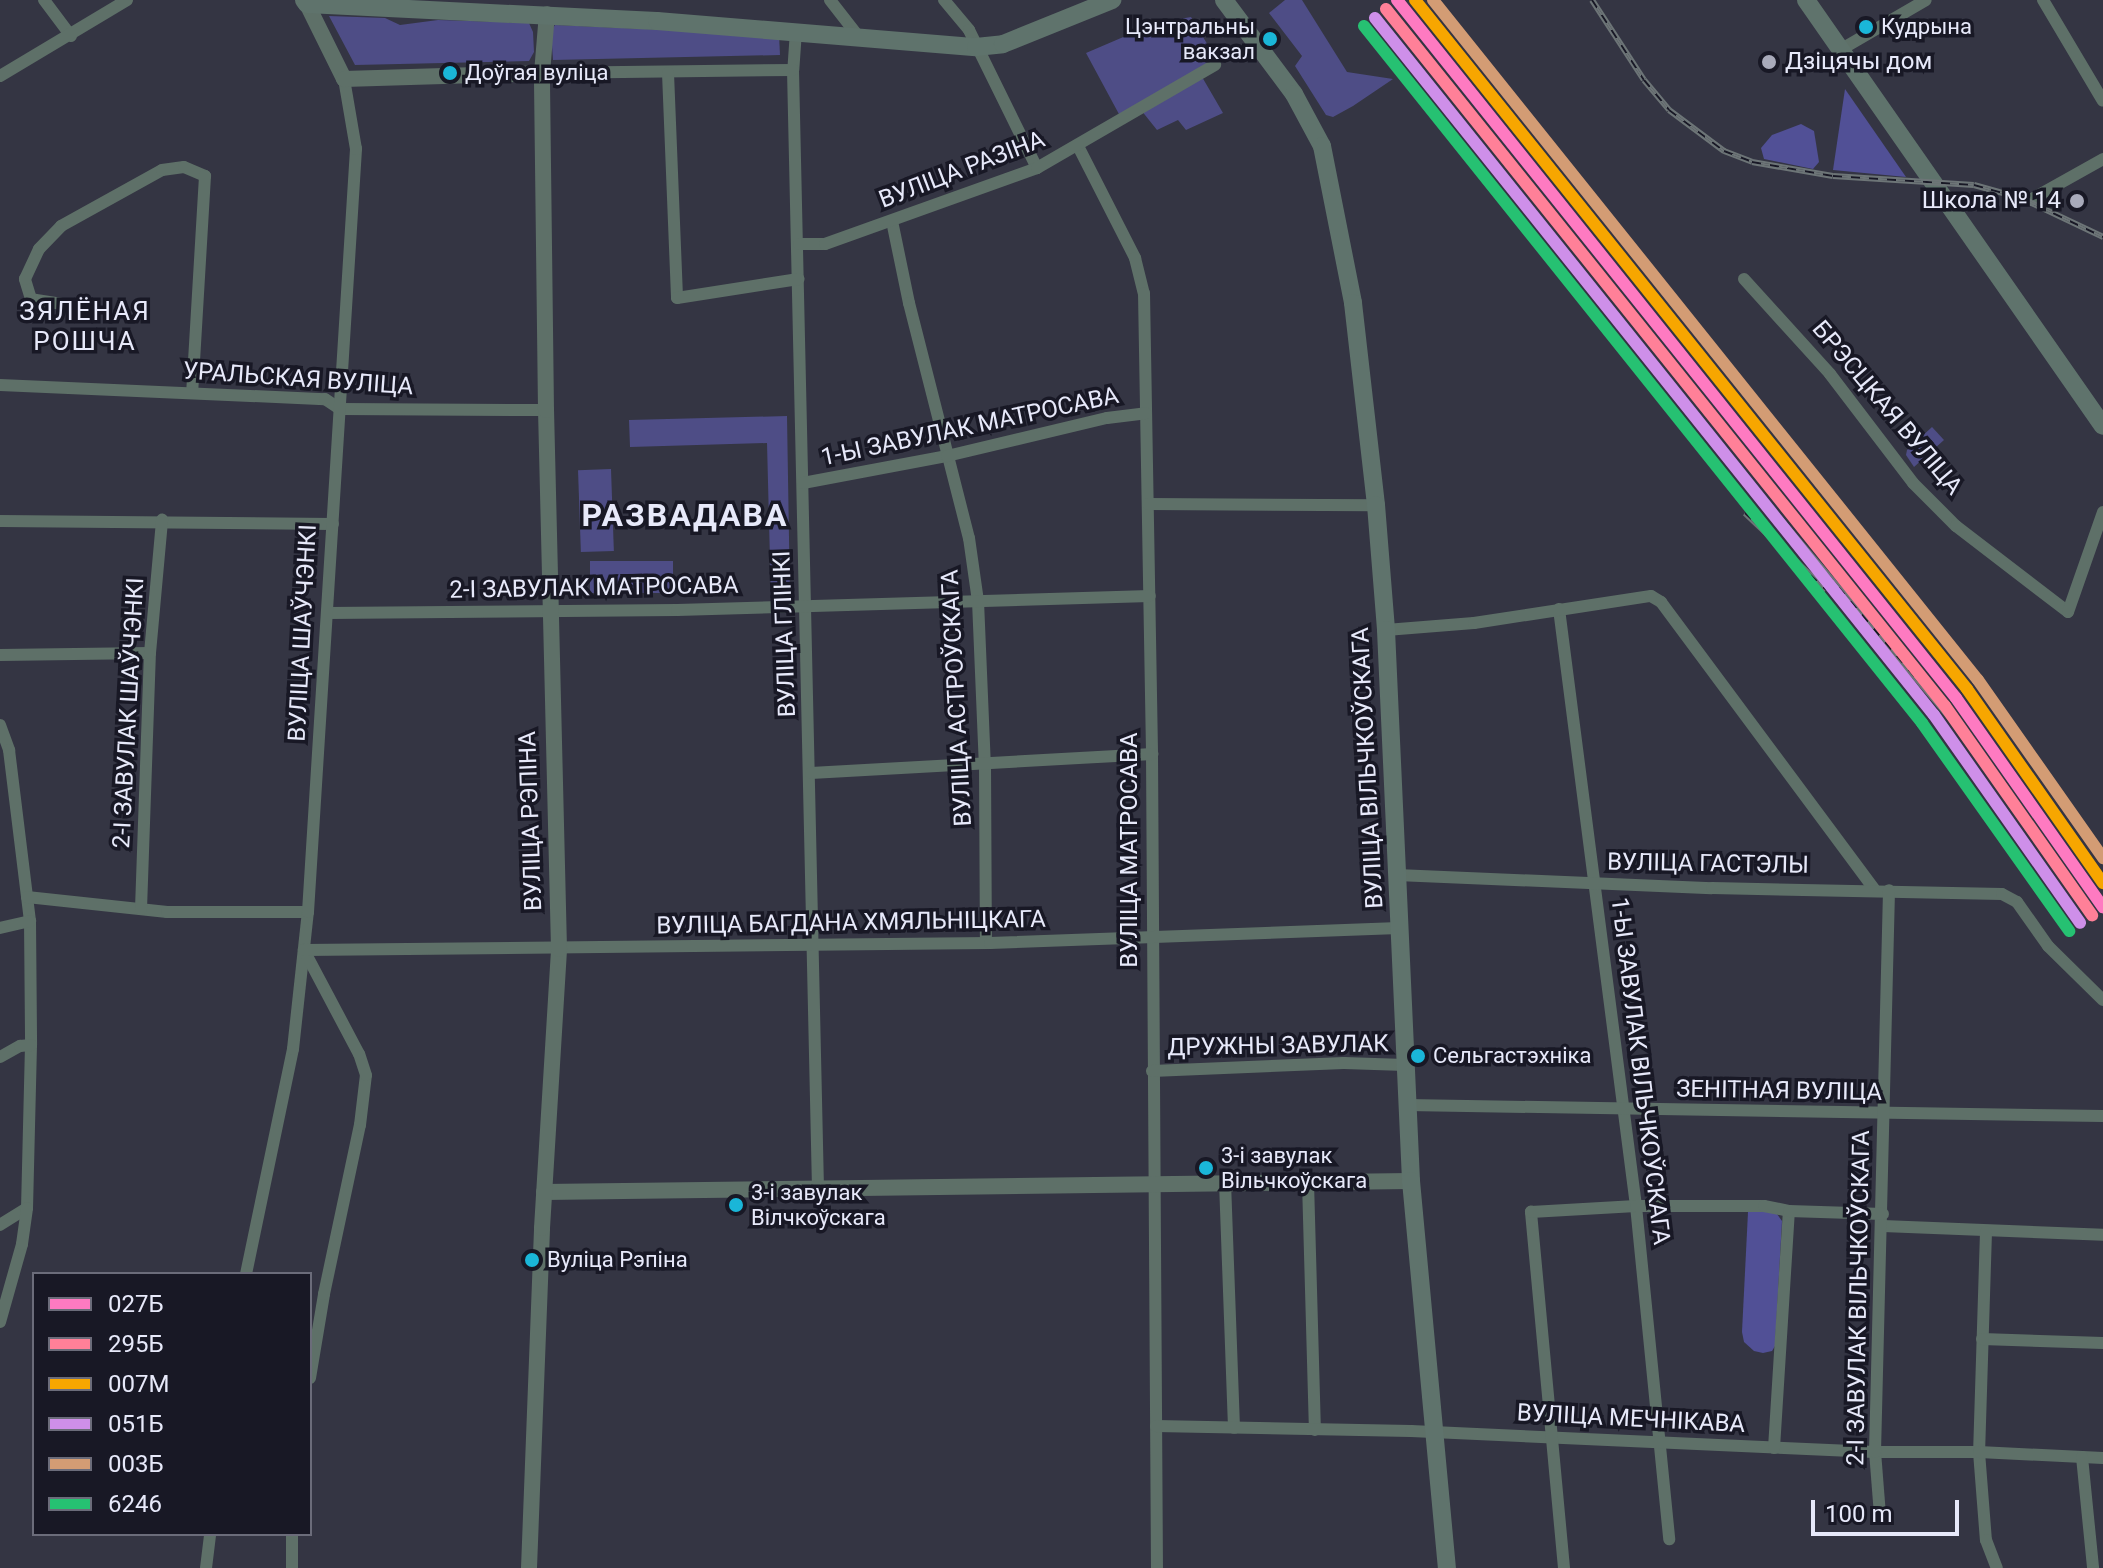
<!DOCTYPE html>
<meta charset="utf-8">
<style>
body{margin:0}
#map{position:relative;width:2103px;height:1568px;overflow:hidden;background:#343543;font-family:Roboto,sans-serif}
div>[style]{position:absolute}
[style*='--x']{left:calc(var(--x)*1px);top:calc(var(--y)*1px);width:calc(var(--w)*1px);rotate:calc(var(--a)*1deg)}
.green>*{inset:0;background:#4e4d86;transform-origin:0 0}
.forest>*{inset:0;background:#515096}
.minor>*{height:12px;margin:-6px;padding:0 6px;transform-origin:6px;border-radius:6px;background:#5e7068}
.tertiary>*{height:16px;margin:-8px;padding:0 8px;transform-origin:8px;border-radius:8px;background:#5e7068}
.secondary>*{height:18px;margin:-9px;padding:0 9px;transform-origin:9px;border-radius:9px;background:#5f736c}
.rail>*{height:6px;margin-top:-3px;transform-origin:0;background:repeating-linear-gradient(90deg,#181825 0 9px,#6d7577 0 18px);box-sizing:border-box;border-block:2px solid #6d7577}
.rail-1>*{height:12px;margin:-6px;padding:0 6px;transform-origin:6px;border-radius:6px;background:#fe7ac1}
.rail-2>*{height:12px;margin:-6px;padding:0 6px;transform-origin:6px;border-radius:6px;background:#ff8098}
.rail-3>*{height:12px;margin:-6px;padding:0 6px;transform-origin:6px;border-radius:6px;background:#f7a600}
.rail-4>*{height:12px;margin:-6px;padding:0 6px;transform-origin:6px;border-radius:6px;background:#ce8fe9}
.rail-5>*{height:12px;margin:-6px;padding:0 6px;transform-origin:6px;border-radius:6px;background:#d39c74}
.rail-6>*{height:12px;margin:-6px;padding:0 6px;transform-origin:6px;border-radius:6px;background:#26c172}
.dots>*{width:22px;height:22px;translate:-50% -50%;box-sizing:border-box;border:4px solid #181825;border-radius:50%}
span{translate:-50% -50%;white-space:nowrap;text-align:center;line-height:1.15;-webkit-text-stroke:7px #181825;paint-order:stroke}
.bus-label{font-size:22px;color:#e7e9fa}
.right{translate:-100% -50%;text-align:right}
.left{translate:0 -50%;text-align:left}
.poi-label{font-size:24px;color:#e7e9fa}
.street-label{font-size:24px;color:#e7e9fa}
.neighbourhood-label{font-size:26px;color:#e7e9fa;letter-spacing:2px}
.district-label{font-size:32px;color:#e7e9fa;font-weight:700;letter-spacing:2px}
.legend{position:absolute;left:32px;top:1272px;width:280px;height:264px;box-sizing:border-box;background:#181825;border:2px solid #6b6c7a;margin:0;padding:10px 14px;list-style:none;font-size:24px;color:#e7e9fa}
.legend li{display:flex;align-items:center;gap:16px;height:40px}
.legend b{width:40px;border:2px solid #6b6c7a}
.scale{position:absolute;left:1811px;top:1500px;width:148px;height:36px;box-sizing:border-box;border:4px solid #e7e9fa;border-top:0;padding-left:10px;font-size:24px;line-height:28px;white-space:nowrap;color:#e7e9fa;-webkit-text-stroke:6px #181825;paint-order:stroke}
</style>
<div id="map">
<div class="green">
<i style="clip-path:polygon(1285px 0,1302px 0,1347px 72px,1393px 79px,1353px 106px,1333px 117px,1326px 115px,1295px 66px,1302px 56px,1269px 13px)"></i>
<i style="clip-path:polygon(329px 16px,385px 18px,400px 25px,438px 20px,529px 23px,533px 32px,534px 52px,529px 61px,355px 65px)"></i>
<i style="clip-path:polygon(1191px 17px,1215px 57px,1198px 70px,1223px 113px,1186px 130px,1178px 120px,1157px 130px,1137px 105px,1120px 116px,1086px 53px,1156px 23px)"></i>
<i style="clip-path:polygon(555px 25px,779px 35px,780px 55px,553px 60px,551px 31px)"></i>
<i style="clip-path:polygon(787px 416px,790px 599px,771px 599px,767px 443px,630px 447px,629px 420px)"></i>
<i style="clip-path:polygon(1932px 427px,1944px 440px,1914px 467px,1906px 455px,1907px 450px)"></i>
<i style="left:611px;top:469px;width:82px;height:33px;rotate:88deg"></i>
<i style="left:673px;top:561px;width:32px;height:83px;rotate:90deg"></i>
</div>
<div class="forest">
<i style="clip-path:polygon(1845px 89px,1906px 177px,1833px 170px)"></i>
<i style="clip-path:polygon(1801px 124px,1814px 131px,1819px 162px,1813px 169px,1764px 159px,1761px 148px,1772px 135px)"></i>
<i style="clip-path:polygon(1758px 1210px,1777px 1214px,1782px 1221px,1775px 1346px,1772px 1351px,1763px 1353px,1754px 1351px,1744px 1342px,1742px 1332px,1748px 1212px)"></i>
</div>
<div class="minor">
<i style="--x:44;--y:0;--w:45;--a:53.1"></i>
<i style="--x:830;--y:0;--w:46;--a:52.1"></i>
<i style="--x:944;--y:0;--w:39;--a:50"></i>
<i style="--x:969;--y:30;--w:154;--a:63.8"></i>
<i style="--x:2043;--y:0;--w:117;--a:59.3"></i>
<i style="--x:796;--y:31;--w:39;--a:94"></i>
<i style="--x:793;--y:70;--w:1117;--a:88.72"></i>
<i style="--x:1840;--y:50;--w:99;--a:-30.2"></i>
<i style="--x:542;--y:73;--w:251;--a:-0.7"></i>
<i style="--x:668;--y:73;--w:225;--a:87.7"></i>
<i style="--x:677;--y:298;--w:123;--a:-8.9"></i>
<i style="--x:0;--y:76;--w:148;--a:-30.9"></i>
<i style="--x:1078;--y:146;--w:126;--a:63"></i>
<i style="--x:1135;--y:258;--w:36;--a:76"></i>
<i style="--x:1144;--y:293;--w:461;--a:89"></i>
<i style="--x:1152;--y:754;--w:814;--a:89.65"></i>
<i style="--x:2030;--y:200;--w:84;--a:-29.3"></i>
<i style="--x:892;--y:221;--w:84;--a:78.3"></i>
<i style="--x:909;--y:303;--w:243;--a:75.7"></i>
<i style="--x:969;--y:538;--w:64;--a:81.9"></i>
<i style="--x:978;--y:601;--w:164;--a:87.6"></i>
<i style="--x:985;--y:765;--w:178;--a:89.7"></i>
<i style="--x:799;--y:244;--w:26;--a:0"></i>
<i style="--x:825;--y:244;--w:225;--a:-19.7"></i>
<i style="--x:1037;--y:168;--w:206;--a:-30.1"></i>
<i style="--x:1744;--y:279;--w:128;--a:47.8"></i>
<i style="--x:1830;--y:374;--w:137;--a:52.7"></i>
<i style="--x:1913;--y:483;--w:61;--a:45"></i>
<i style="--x:1956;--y:526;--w:141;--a:37.5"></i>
<i style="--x:2068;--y:612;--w:106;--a:-70.7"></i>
<i style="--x:62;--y:304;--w:31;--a:-171"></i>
<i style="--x:31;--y:299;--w:21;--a:-107"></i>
<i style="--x:25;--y:279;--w:33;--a:-65"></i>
<i style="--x:39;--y:249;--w:32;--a:-46"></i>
<i style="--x:61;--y:226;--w:115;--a:-29"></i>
<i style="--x:162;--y:170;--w:22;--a:-8"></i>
<i style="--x:184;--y:167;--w:23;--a:23"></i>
<i style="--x:205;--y:176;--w:217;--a:93.4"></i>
<i style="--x:0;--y:385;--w:325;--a:2.5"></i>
<i style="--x:325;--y:399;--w:18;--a:34"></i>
<i style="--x:340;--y:409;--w:206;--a:0.3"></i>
<i style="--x:803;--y:483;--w:147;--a:-10.6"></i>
<i style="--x:947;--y:456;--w:164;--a:-13.4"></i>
<i style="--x:1107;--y:418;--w:39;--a:-7"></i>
<i style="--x:1148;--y:504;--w:228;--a:0.3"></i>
<i style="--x:0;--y:521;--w:333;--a:0.5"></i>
<i style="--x:1559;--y:609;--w:602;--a:82.65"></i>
<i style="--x:1636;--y:1206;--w:335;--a:84.3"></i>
<i style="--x:328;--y:613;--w:349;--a:-0.5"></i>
<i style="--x:677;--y:610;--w:473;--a:-1.7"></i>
<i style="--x:1386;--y:630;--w:88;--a:-4.5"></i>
<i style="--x:1474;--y:623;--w:179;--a:-8.7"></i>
<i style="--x:1651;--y:596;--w:12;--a:31"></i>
<i style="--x:1661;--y:602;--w:357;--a:53.4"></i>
<i style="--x:0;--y:655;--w:150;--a:-0.8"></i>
<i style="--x:0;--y:725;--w:27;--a:70"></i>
<i style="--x:9;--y:750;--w:172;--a:83"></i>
<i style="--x:30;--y:921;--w:124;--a:89.5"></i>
<i style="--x:31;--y:1045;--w:163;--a:91.4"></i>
<i style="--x:27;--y:1208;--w:32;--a:148"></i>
<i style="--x:811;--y:773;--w:342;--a:-3.2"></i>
<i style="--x:1397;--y:875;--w:315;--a:2.4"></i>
<i style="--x:1712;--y:888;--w:290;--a:1.2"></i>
<i style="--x:2002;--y:894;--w:17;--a:28"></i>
<i style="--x:2017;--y:902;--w:54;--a:54.8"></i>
<i style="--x:2048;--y:946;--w:77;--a:44.5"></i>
<i style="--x:27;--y:897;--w:141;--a:6.1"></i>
<i style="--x:167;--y:912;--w:141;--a:0"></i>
<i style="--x:141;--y:909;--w:256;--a:-88"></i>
<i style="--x:150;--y:653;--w:134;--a:-84.8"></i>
<i style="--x:0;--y:928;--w:31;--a:-13"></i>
<i style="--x:0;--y:1057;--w:23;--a:-29"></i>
<i style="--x:20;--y:1046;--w:11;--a:-5"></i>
<i style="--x:1152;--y:1071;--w:192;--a:-2.4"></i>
<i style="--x:1344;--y:1063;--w:61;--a:1.9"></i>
<i style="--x:1407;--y:1105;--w:696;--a:0.91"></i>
<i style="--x:1225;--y:1182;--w:246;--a:87.9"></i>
<i style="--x:1308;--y:1182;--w:248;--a:88.4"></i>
<i style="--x:1883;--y:1226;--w:220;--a:2.3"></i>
<i style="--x:1986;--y:1232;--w:220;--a:91.8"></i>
<i style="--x:1979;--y:1452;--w:88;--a:85.5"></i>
<i style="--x:1986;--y:1540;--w:30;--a:69"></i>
<i style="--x:246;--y:1274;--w:230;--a:-78.2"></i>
<i style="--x:293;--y:1049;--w:138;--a:-83.8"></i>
<i style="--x:308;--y:912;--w:765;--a:-86.4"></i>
<i style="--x:356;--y:149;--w:71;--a:-99.7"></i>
<i style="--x:0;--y:1322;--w:81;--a:-74.2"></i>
<i style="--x:22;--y:1244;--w:36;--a:-82"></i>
<i style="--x:1982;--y:1339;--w:121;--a:1.9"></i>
<i style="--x:310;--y:1378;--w:85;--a:-80.5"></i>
<i style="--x:324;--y:1294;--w:173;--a:-78"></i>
<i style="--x:360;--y:1125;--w:50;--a:-83.2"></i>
<i style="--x:366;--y:1075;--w:22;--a:-108"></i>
<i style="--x:359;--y:1054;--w:118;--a:-117.9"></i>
<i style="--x:304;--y:950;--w:686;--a:-0.58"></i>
<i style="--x:990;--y:943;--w:409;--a:-2.1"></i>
<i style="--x:1156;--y:1426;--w:255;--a:1.1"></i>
<i style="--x:1411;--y:1431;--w:464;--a:2.6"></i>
<i style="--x:1875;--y:1452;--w:104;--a:0"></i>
<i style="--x:1979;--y:1452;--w:124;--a:2.8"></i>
<i style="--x:1774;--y:1448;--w:237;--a:-86.4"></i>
<i style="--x:2082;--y:1457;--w:112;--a:84.3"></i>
<i style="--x:1880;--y:1515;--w:63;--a:-94.5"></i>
<i style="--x:1875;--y:1452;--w:562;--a:-88.57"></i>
<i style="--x:292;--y:1534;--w:34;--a:90"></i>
<i style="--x:206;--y:1568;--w:34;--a:-83"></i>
<i style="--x:1564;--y:1568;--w:358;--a:-95.3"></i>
<i style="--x:1531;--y:1212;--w:105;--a:-3.3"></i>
<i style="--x:1636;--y:1206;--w:128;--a:0"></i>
<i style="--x:1764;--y:1206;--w:25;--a:11"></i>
<i style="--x:1789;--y:1211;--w:94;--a:1.8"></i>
</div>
<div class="tertiary">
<i style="--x:307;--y:4;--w:84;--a:63.7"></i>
<i style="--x:344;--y:79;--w:198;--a:-1.7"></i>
<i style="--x:544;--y:1192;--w:867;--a:-0.73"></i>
<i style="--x:529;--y:1568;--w:340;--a:-87.8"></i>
<i style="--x:542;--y:1228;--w:280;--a:-86.5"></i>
<i style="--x:559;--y:949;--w:539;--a:-91.38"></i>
<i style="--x:546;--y:410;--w:337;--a:-90.7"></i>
<i style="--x:542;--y:73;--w:59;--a:-85.2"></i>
</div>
<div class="secondary">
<i style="--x:304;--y:0;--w:5;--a:53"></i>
<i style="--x:307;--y:4;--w:350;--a:2.8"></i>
<i style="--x:657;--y:21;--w:320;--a:4.7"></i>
<i style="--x:976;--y:47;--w:27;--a:-6"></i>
<i style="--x:1003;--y:44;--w:118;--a:-22"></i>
<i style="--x:1224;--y:0;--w:117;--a:53.3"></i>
<i style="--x:1294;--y:94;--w:59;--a:61.7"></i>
<i style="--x:1322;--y:146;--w:160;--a:78.8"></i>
<i style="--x:1353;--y:303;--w:203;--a:83.5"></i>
<i style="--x:1376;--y:505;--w:125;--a:85.4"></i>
<i style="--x:1386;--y:630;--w:552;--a:87.4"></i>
<i style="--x:1411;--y:1181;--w:389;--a:84.7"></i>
<i style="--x:1806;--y:0;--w:519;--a:55.12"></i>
</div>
<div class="rail">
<i style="--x:1592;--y:0;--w:95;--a:57"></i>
<i style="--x:1644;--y:80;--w:39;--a:50"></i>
<i style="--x:1669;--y:110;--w:69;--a:36.7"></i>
<i style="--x:1724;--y:151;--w:30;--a:21"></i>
<i style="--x:1752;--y:162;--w:82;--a:9.8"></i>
<i style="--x:1833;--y:176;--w:141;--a:3.7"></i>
<i style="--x:1974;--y:185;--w:49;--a:15.5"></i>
<i style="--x:2021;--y:198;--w:91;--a:25.4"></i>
<i style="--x:1745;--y:513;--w:112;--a:43.5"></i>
<i style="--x:1780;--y:519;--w:280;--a:49.5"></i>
</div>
<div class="rail-1">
<i style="--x:1397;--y:0;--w:894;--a:51.31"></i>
<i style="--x:1956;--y:698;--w:256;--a:54.9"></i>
</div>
<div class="rail-2">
<i style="--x:1386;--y:9;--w:893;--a:51.27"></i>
<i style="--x:1945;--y:706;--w:256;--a:54.9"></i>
</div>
<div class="rail-3">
<i style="--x:1415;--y:0;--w:883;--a:51.3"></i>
<i style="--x:1967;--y:689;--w:237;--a:55"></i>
</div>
<div class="rail-4">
<i style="--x:1375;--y:18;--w:893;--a:51.27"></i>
<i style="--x:1934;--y:715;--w:254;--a:54.9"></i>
</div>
<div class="rail-5">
<i style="--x:1433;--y:0;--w:871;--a:51.29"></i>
<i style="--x:1978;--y:680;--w:218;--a:54.9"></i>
</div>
<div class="rail-6">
<i style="--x:1364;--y:26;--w:893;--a:51.32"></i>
<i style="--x:1922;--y:723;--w:255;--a:54.7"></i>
</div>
<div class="dots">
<i style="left:1866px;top:27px;background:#1ab6d8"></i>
<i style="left:1270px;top:39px;background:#1ab6d8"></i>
<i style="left:1769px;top:62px;background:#a8aaba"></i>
<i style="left:450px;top:73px;background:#1ab6d8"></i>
<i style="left:2077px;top:201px;background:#a8aaba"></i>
<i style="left:1418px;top:1056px;background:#1ab6d8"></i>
<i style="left:1206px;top:1168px;background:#1ab6d8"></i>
<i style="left:736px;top:1205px;background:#1ab6d8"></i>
<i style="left:532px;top:1260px;background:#1ab6d8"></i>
</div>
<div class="bus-label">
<span class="right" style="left:1255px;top:39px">Цэнтральны<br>вакзал</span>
<span class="left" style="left:1881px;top:27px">Кудрына</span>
<span class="left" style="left:465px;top:73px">Доўгая вуліца</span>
<span class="left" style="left:1433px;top:1056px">Сельгастэхніка</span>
<span class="left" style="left:1221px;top:1168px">3-і завулак<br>Вільчкоўскага</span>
<span class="left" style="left:751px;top:1205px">3-і завулак<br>Вілчкоўскага</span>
<span class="left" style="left:547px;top:1260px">Вуліца Рэпіна</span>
</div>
<div class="poi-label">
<span class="left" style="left:1785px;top:62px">Дзіцячы дом</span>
<span class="right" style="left:2061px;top:201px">Школа № 14</span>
</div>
<div class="street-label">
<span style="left:962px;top:170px;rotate:-21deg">ВУЛІЦА РАЗІНА</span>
<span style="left:298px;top:379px;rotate:4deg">УРАЛЬСКАЯ ВУЛІЦА</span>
<span style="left:1887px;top:408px;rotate:50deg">БРЭСЦКАЯ ВУЛІЦА</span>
<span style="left:970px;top:427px;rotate:-12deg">1-Ы ЗАВУЛАК МАТРОСАВА</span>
<span style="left:594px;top:588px;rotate:-1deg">2-І ЗАВУЛАК МАТРОСАВА</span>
<span style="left:303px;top:633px;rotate:-87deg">ВУЛІЦА ШАЎЧЭНКІ</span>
<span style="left:785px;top:634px;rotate:-92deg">ВУЛІЦА ГЛІНКІ</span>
<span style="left:957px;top:698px;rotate:-93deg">ВУЛІЦА АСТРОЎСКАГА</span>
<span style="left:129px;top:713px;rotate:-87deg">2-І ЗАВУЛАК ШАЎЧЭНКІ</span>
<span style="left:1368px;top:768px;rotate:-93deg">ВУЛІЦА ВІЛЬЧКОЎСКАГА</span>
<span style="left:531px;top:821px;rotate:-92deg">ВУЛІЦА РЭПІНА</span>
<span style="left:1130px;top:850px;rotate:-90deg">ВУЛІЦА МАТРОСАВА</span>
<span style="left:1708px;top:864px;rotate:1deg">ВУЛІЦА ГАСТЭЛЫ</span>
<span style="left:851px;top:923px;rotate:-1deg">ВУЛІЦА БАГДАНА ХМЯЛЬНІЦКАГА</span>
<span style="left:1278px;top:1046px;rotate:-1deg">ДРУЖНЫ ЗАВУЛАК</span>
<span style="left:1640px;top:1071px;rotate:83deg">1-Ы ЗАВУЛАК ВІЛЬЧКОЎСКАГА</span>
<span style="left:1779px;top:1091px;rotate:1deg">ЗЕНІТНАЯ ВУЛІЦА</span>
<span style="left:1859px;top:1298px;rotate:-89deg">2-І ЗАВУЛАК ВІЛЬЧКОЎСКАГА</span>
<span style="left:1631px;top:1419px;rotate:3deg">ВУЛІЦА МЕЧНІКАВА</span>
</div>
<div class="neighbourhood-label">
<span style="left:85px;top:327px">ЗЯЛЁНАЯ<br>РОШЧА</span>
</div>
<div class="district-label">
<span style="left:685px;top:515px">РАЗВАДАВА</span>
</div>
<ul class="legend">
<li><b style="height:10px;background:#fe7ac1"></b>027Б</li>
<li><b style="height:10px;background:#ff8098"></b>295Б</li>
<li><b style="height:10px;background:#f7a600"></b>007М</li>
<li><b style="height:10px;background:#ce8fe9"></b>051Б</li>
<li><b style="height:10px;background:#d39c74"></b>003Б</li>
<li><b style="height:10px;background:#26c172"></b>6246</li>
</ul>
<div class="scale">100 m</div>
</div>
